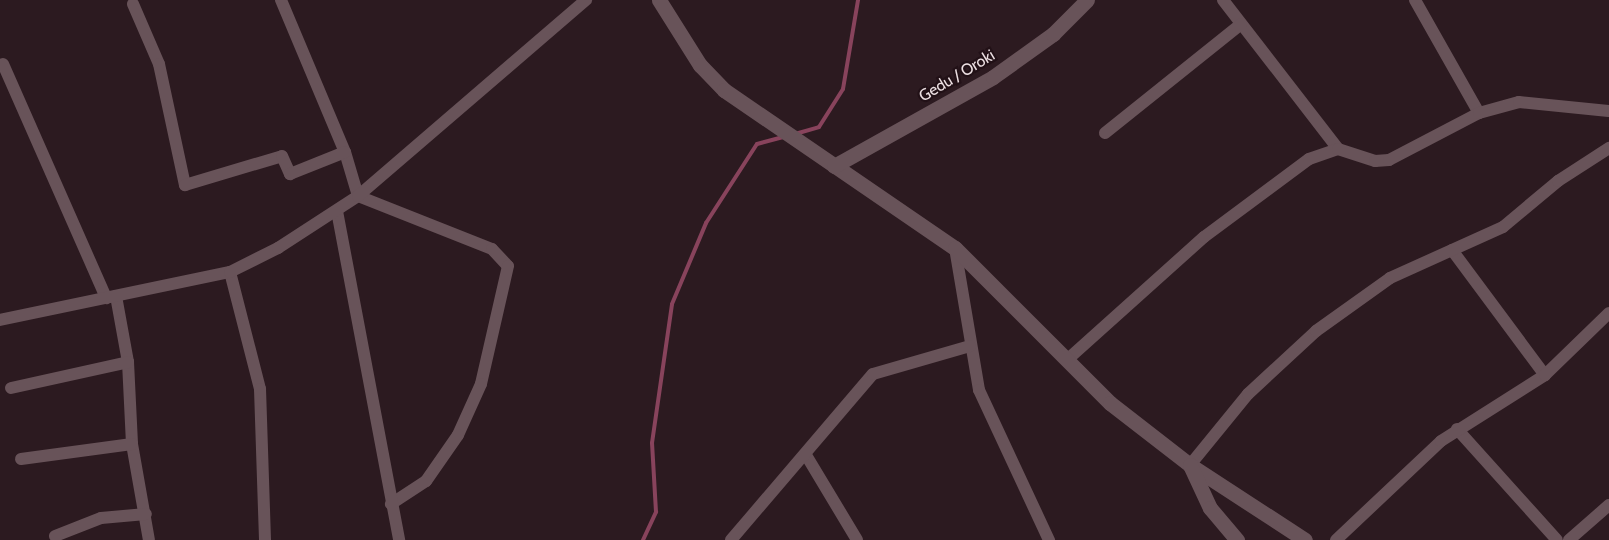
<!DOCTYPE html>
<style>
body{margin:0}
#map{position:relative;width:1609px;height:540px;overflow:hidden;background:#2c1a20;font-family:Cabin,sans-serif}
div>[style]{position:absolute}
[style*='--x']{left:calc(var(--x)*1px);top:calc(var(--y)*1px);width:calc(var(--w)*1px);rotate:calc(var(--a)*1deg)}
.stream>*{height:4px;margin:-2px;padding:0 2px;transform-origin:2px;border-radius:2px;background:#88435c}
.street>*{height:12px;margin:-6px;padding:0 6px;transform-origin:6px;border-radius:6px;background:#685359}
.secondary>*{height:15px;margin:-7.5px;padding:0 7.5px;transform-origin:7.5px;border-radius:7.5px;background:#685359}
span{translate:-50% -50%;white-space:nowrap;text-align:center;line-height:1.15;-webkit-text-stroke:4.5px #221117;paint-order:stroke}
.street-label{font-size:16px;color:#ecdfe2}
</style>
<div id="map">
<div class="stream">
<i style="--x:795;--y:134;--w:25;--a:-16"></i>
<i style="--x:819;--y:127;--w:45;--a:-57.7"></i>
<i style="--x:843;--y:89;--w:90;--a:-80.4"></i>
<i style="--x:643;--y:540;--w:31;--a:-65"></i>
<i style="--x:656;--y:512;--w:69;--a:-93.3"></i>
<i style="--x:652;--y:443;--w:140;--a:-81.8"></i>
<i style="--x:672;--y:304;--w:88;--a:-67.2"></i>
<i style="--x:706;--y:223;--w:94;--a:-57.2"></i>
<i style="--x:757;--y:144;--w:28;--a:-15"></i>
</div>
<div class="street">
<i style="--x:281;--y:0;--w:165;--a:67.2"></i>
<i style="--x:345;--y:152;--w:46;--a:73.5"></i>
<i style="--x:358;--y:196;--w:144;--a:21.6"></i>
<i style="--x:492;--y:249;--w:23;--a:47"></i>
<i style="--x:508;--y:266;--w:121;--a:102.9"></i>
<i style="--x:481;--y:384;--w:56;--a:114.3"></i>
<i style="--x:458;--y:435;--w:56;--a:124.8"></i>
<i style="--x:426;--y:481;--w:42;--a:146.7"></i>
<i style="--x:1223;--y:0;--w:188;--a:52.3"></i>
<i style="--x:1415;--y:0;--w:130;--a:60.5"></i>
<i style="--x:133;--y:4;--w:65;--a:66.6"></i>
<i style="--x:159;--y:64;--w:124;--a:77.9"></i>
<i style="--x:185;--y:185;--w:101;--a:-16.6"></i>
<i style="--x:282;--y:156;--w:20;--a:66"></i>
<i style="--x:290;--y:174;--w:59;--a:-21.8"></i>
<i style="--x:3;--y:64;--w:256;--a:66.2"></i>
<i style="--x:1105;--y:133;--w:174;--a:-38.7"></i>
<i style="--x:337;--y:211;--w:335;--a:79.3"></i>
<i style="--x:955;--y:248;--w:144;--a:80.4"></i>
<i style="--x:979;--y:390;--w:166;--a:65"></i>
<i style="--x:1452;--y:250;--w:156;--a:53.4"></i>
<i style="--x:230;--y:272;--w:121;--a:75.6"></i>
<i style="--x:260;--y:389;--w:151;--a:88.1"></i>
<i style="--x:116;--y:296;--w:67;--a:79.7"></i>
<i style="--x:128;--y:362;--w:82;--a:87.2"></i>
<i style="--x:132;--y:444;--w:97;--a:80"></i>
<i style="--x:0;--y:320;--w:235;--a:-11.8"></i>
<i style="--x:230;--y:272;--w:54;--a:-26.6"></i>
<i style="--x:278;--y:248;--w:95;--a:-33"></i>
<i style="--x:358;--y:196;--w:301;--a:-40.7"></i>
<i style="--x:1068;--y:359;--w:183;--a:-41.9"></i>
<i style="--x:1204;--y:237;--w:131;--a:-36.6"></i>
<i style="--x:1309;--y:159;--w:31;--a:-19"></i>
<i style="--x:1338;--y:149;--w:39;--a:18"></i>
<i style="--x:1375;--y:161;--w:14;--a:-4"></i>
<i style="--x:1389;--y:160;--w:102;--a:-27.6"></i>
<i style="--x:1479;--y:113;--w:41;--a:-15.4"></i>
<i style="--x:1519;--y:102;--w:90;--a:5.7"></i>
<i style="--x:11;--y:388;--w:120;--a:-12.5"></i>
<i style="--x:1457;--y:429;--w:149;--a:48"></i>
<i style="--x:806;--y:455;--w:99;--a:59"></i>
<i style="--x:21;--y:459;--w:112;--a:-7.7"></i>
<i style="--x:1190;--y:465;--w:92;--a:-50.8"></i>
<i style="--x:1248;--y:394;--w:93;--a:-42.8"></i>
<i style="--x:1316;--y:331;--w:91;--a:-35.6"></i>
<i style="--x:1390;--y:278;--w:124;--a:-24.3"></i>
<i style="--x:1503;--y:227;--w:72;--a:-39.9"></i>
<i style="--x:1558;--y:181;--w:61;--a:-32.9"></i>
<i style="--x:55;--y:536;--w:49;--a:-21.4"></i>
<i style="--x:101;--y:518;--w:45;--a:-5.1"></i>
<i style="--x:731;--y:540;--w:218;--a:-49.5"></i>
<i style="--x:873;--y:374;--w:101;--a:-16.1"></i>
<i style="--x:1336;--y:540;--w:144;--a:-43.3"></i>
<i style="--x:1441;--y:441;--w:123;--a:-32.4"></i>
<i style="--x:1545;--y:375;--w:89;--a:-44.1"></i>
<i style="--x:1569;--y:540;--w:53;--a:-41.2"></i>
</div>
<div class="secondary">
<i style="--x:659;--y:0;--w:77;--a:57.8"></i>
<i style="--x:700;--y:65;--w:35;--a:46"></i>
<i style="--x:724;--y:90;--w:280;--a:34.4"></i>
<i style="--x:955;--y:248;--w:219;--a:45"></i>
<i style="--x:1110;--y:403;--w:101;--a:37.8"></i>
<i style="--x:1190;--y:465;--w:137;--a:33.1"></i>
<i style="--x:834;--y:166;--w:182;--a:-29.2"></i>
<i style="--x:993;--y:77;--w:74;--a:-35.6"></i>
<i style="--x:1053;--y:34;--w:48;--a:-45"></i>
<i style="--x:1190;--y:465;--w:47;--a:65.1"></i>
<i style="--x:1210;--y:508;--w:42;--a:49.8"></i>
</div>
<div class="street-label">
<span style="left:957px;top:76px;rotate:-31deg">Gedu / Oroki</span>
</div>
</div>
